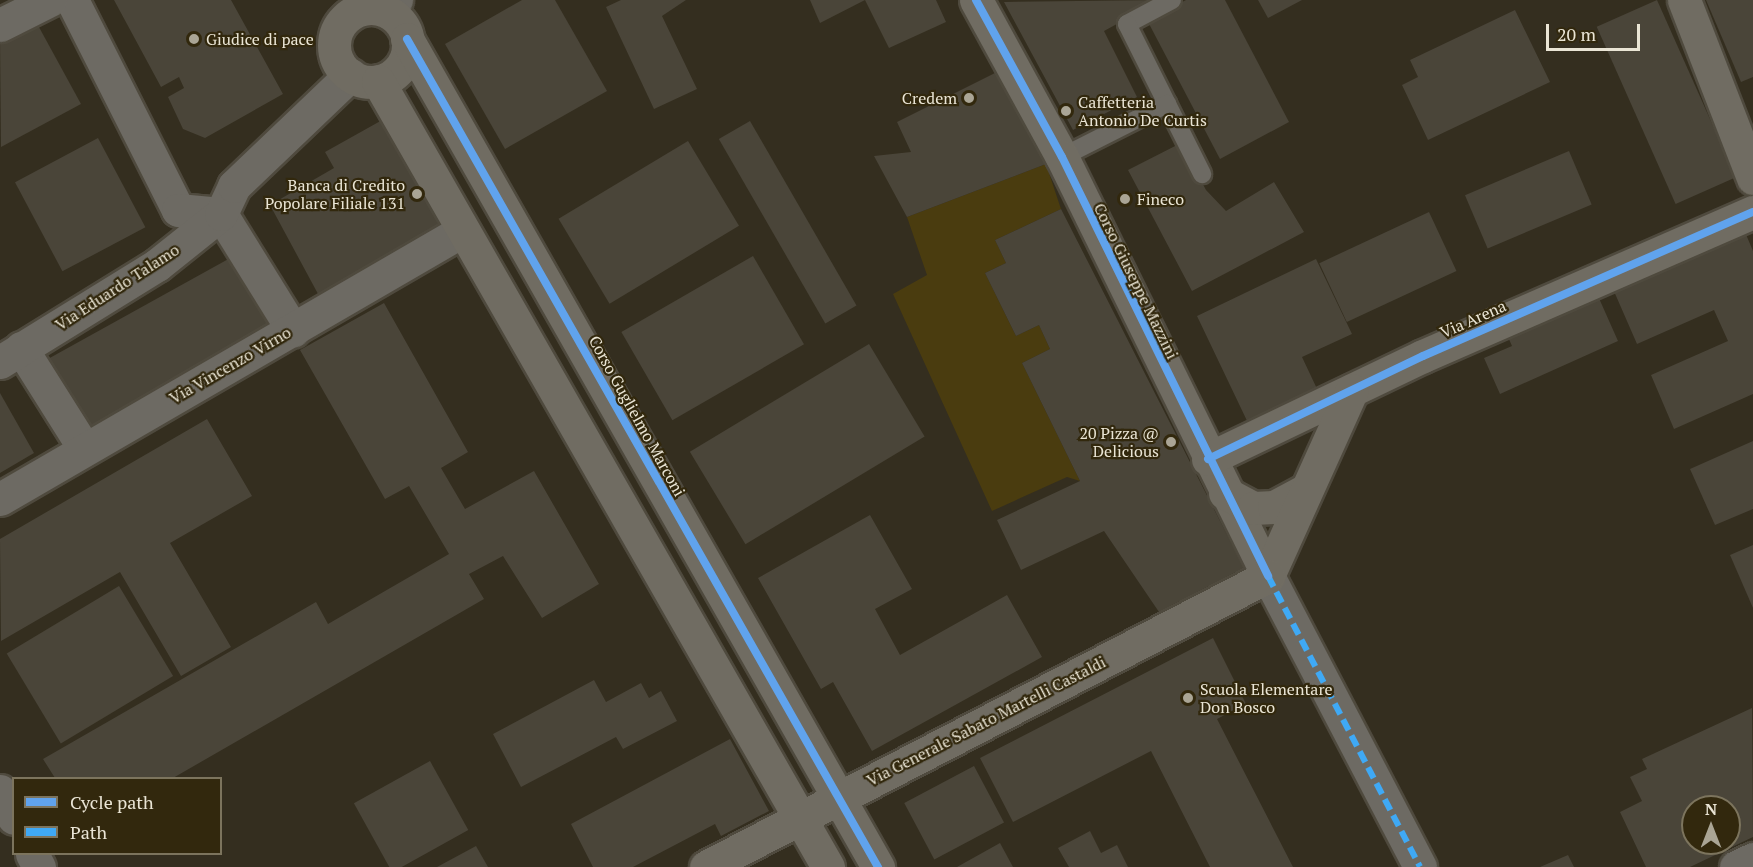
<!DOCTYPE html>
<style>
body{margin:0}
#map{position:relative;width:1753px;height:867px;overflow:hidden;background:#342e1f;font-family:"PT Serif",serif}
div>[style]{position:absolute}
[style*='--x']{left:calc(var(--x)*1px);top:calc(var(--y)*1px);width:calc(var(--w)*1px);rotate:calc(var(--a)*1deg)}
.green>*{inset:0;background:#4a3c0f}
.building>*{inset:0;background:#4a4539;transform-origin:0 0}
.roads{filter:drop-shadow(2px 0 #4f4a3e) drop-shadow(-2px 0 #4f4a3e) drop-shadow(0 2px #4f4a3e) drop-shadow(0 -2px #4f4a3e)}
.lane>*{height:18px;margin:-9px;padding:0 9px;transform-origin:9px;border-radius:9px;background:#6d6a63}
.street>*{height:33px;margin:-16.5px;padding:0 16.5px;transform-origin:16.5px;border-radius:16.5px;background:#6d6a63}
.secondary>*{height:33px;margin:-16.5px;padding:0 16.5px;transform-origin:16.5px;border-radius:16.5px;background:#706c62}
.secondary>.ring{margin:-16.5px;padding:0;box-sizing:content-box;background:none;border:33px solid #706c62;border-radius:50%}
.quiet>*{height:6px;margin-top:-3px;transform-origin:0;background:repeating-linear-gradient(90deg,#3fa9f5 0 12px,transparent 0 18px)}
.cycleway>*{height:8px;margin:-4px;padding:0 4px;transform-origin:4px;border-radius:4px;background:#60a3ed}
.dots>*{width:16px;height:16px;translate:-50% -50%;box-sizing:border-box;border:3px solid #32280d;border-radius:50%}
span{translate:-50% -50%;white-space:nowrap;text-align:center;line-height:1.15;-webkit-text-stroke:4.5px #32280d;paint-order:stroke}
.poi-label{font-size:16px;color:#eae5d5}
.left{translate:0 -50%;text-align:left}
.right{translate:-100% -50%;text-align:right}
.street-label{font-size:16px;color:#eae5d5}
.legend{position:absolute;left:12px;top:777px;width:210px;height:78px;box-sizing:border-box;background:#32280d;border:2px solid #7c745d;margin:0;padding:8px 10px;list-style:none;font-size:18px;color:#eae5d5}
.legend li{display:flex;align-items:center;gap:12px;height:30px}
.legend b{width:30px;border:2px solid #7c745d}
.north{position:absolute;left:1681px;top:795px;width:60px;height:60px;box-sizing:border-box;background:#32280d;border:2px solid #7c745d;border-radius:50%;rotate:0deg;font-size:16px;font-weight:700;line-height:24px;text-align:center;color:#eae5d5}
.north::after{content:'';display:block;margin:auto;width:21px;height:27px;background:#aaa595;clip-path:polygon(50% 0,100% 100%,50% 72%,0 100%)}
.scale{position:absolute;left:1546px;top:24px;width:94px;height:27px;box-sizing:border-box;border:3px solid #eae5d5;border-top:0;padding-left:8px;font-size:18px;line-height:21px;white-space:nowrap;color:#eae5d5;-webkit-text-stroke:4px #32280d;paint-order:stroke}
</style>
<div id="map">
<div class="green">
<i style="clip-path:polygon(1046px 164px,1061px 209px,995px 240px,1006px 263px,985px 273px,1016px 336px,1039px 325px,1050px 349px,1022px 363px,1080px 481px,1067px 477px,992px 511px,893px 294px,927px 275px,907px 217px)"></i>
</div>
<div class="building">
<i style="clip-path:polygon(114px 0,231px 0,283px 94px,205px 138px,183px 129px,168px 97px,184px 88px,179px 77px,161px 87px)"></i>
<i style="clip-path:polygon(522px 0,555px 0,607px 91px,505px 149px,445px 44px)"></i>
<i style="clip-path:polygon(621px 0,686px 0,662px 16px,697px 89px,654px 109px,606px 7px)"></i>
<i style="clip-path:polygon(810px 0,865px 0,820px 23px)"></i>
<i style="clip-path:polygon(865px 0,936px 0,946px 22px,889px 48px)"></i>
<i style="clip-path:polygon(1161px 0,1104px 31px,1137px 97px,1073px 130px,1004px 2px)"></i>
<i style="clip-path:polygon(1186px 0,1225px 0,1289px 122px,1220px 159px,1147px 20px)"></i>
<i style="clip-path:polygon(1258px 0,1302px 0,1268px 18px)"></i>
<i style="left:1657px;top:0;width:194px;height:66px;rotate:66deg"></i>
<i style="clip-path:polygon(1706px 0,1753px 0,1753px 77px,1741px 82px)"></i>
<i style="clip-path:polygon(1515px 10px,1550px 82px,1428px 140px,1402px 85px,1418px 77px,1410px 60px)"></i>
<i style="clip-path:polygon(34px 18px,81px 104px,1px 147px,0 36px)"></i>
<i style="clip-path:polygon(997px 72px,1046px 164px,907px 217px,874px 156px,911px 152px,897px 122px)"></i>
<i style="clip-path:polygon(384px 119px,445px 232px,324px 305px,270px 205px,334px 168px,325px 152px)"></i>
<i style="left:750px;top:121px;width:213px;height:36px;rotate:60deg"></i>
<i style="left:98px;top:138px;width:101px;height:94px;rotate:62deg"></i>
<i style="left:688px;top:141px;width:99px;height:151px;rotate:59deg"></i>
<i style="clip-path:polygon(1181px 143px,1206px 190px,1226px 211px,1274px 182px,1304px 232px,1192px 291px,1128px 170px)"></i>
<i style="left:1569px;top:151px;width:58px;height:113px;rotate:67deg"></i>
<i style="clip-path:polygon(1061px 209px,1244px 568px,1159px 612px,1104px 531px,1021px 570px,997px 520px,1080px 481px,1022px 363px,1050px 349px,1039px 325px,1016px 336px,985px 273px,1006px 263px,995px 240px)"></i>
<i style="left:1429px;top:212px;width:65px;height:121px;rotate:65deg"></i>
<i style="clip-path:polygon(1745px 232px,1753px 251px,1753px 394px,1674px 429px,1651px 375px,1728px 341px,1714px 310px,1637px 344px,1613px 289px)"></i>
<i style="left:753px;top:256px;width:102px;height:152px;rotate:60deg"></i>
<i style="left:232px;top:257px;width:86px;height:210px;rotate:61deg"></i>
<i style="clip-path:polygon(1316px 259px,1352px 334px,1302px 357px,1319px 393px,1249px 425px,1197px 316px)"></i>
<i style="clip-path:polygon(1594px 287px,1618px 341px,1500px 394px,1484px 358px,1512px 346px,1504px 328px)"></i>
<i style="clip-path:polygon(384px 303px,468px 452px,441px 468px,465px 509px,534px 471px,599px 584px,542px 618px,503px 556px,469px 574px,484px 599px,173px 778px,55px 778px,43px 759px,316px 602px,328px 624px,449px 554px,409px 486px,385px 499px,300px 350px)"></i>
<i style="left:869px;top:344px;width:108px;height:209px;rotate:59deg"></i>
<i style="clip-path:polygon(0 393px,34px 453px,0 473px)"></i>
<i style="clip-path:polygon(207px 419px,252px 496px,170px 543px,231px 647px,181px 676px,120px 572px,1px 641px,0 539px)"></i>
<i style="clip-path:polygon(1753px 441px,1753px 509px,1715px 525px,1690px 469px)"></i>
<i style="clip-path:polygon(870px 515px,912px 589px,875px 609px,900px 655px,1007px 595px,1042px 657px,872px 751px,833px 682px,821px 689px,758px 578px)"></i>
<i style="clip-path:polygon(1753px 545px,1753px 608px,1730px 555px)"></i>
<i style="left:119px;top:586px;width:105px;height:131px;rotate:59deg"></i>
<i style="clip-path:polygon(1213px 638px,1246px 704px,1217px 719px,1293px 867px,1210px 867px,1151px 751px,1013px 822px,980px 758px)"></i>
<i style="clip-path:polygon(594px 680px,606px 702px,641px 683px,649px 698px,661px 691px,677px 721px,623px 749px,616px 737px,521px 787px,493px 734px)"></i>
<i style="clip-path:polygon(evenodd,1752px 708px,1753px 837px,1690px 867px,1646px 867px,1620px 812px,1642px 801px,1630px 777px,1647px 769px,1642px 759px,1752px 708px,1693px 807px,1729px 807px,1729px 843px,1693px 843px,1693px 807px)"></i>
<i style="clip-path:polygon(730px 739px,769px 811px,721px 836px,715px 824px,633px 867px,593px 867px,571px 824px)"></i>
<i style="left:430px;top:761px;width:79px;height:87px;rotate:61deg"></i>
<i style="left:974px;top:766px;width:64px;height:79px;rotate:62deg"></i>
<i style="clip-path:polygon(1090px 831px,1101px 853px,1117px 845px,1128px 867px,1069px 867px,1058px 848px)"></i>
<i style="clip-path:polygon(1000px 843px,1013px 867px,957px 867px)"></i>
<i style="clip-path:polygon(476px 846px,488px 867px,437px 867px)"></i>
<i style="clip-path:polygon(1568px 855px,1574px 867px,1540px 867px)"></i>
</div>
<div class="roads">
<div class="lane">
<i style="--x:1172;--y:0;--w:51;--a:151.9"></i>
<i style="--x:1127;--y:24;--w:168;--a:63.4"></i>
<i style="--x:1062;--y:157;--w:118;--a:-26.8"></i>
</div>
<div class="street">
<i style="--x:72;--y:0;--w:235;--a:63.2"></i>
<i style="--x:178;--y:210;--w:43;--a:5.3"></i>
<i style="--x:386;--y:11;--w:15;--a:-48"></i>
<i style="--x:0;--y:25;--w:56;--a:-26.6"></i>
<i style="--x:221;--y:214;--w:137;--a:58.2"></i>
<i style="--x:21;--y:348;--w:118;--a:57.8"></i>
<i style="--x:0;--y:362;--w:185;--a:-31.7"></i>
<i style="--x:157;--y:265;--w:82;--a:-38.6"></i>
<i style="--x:221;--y:214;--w:31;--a:-65"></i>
<i style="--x:234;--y:186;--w:161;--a:-43.7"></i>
<i style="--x:0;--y:499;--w:532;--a:-30.13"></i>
<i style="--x:1268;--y:576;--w:328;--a:62.4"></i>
<i style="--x:0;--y:791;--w:30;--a:63"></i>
<i style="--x:32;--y:854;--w:15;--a:62"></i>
<i style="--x:1736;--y:867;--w:19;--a:-25"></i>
</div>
<div class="secondary">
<i style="--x:976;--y:0;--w:179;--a:61.3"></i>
<i style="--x:1062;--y:157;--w:467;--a:63.8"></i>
<i style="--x:1684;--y:0;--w:191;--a:68.8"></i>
<i class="ring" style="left:334px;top:8px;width:41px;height:41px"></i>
<i style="--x:407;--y:39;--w:953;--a:60.37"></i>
<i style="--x:378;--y:81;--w:906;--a:60.21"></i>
<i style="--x:1208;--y:459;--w:238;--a:-25.6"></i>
<i style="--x:1423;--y:356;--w:360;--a:-23.6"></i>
<i style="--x:1225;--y:493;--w:32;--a:28"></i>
<i style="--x:1253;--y:508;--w:21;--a:-3"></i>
<i style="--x:1274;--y:507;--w:36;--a:-28"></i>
<i style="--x:1268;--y:576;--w:204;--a:-65.7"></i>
<i style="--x:706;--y:867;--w:633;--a:-27.37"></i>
</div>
</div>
<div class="quiet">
<i style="--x:1268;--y:576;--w:328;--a:62.4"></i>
</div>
<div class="cycleway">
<i style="--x:976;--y:0;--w:179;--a:61.3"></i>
<i style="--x:1062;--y:157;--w:467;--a:63.8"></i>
<i style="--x:407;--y:39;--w:953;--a:60.37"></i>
<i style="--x:1208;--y:459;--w:238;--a:-25.6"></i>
<i style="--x:1423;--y:356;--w:360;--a:-23.6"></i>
</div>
<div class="dots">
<i style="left:194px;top:39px;background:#aaa595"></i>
<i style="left:969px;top:98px;background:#aaa595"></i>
<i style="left:1066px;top:111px;background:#aaa595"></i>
<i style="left:417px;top:194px;background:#aaa595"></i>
<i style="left:1125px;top:199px;background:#aaa595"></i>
<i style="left:1171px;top:442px;background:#aaa595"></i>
<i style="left:1188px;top:698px;background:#aaa595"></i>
</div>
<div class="poi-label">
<span class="left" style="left:206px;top:39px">Giudice di pace</span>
<span class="right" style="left:957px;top:98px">Credem</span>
<span class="left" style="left:1078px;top:111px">Caffetteria<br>Antonio De Curtis</span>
<span class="right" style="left:405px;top:194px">Banca di Credito<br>Popolare Filiale 131</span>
<span class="left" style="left:1137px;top:199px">Fineco</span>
<span class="right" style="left:1159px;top:442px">20 Pizza @<br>Delicious</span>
<span class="left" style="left:1200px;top:698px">Scuola Elementare<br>Don Bosco</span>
</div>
<div class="street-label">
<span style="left:1136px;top:281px;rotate:64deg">Corso Giuseppe Mazzini</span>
<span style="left:117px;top:287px;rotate:-33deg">Via Eduardo Talamo</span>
<span style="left:1473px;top:319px;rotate:-24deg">Via Arena</span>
<span style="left:230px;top:365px;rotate:-30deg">Via Vincenzo Virno</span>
<span style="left:637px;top:416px;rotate:61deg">Corso Guglielmo Marconi</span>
<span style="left:986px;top:721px;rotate:-27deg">Via Generale Sabato Martelli Castaldi</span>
</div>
<ul class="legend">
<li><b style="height:8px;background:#60a3ed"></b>Cycle path</li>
<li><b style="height:8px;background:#3fa9f5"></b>Path</li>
</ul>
<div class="north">N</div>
<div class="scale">20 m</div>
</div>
